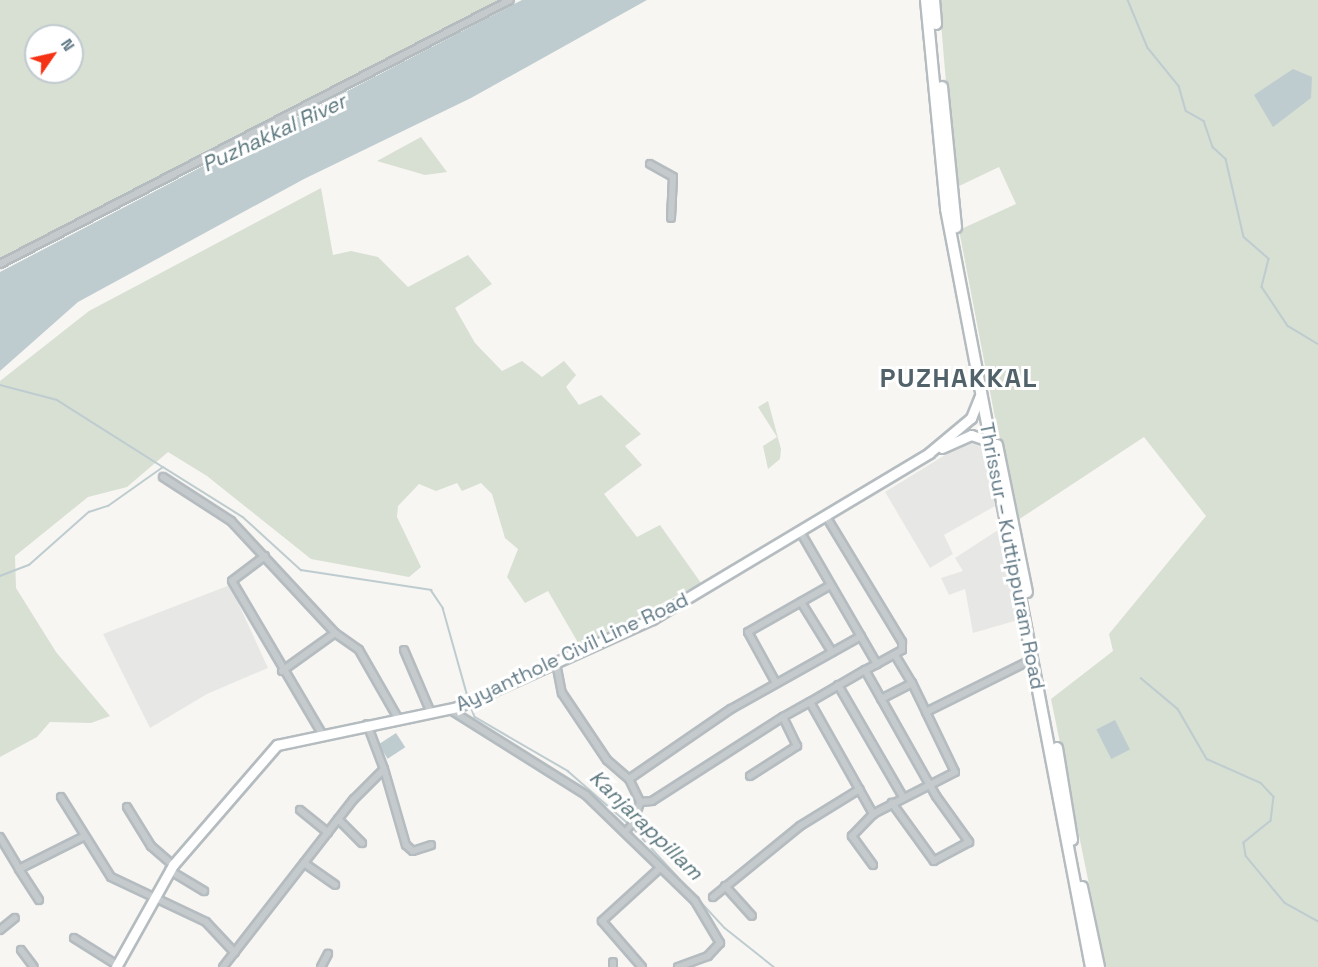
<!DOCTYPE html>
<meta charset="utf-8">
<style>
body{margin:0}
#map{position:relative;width:1318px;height:967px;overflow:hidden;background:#f7f6f2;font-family:"Space Grotesk",sans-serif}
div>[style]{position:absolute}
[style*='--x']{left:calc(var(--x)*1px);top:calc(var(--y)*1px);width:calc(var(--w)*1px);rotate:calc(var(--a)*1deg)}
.built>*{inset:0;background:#e7e8e6}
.green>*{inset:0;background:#d8dfd3}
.water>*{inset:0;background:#beccd0;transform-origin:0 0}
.stream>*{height:1.5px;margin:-0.75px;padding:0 0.75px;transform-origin:0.75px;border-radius:0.75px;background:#beccd0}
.roads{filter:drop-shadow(2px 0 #b5bcc0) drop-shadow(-2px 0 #b5bcc0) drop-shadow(0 2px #b5bcc0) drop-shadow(0 -2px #b5bcc0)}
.pedestrian>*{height:4.5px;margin:-2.25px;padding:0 2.25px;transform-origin:2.25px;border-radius:2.25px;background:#c5cacd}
.minor>*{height:6px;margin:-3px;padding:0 3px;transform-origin:3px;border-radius:3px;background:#c5cacd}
.secondary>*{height:9px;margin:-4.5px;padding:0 4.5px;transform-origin:4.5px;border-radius:4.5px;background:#fff}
.primary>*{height:10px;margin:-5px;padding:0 5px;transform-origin:5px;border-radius:5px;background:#fff}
span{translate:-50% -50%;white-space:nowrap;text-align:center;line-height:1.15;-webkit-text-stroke:6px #fff;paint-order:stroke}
.street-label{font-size:20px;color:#627a87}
.water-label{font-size:21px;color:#59767c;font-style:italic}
.district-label{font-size:26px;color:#51626b;font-weight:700;letter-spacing:1.5px}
.north{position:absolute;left:24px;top:24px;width:60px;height:60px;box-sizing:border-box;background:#fff;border:2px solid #c0cacf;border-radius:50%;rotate:56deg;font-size:16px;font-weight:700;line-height:24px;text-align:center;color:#627a87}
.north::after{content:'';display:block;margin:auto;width:21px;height:27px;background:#f53314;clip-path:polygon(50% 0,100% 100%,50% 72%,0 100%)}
</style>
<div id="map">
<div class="built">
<i style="clip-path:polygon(971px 439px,983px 448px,995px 506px,944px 535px,953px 554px,930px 568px,885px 492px)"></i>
<i style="clip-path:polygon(1001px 528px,1018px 620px,973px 633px,965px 589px,949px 595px,941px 578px,963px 571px,955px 558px)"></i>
<i style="clip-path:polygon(230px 585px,268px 668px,207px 694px,150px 728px,103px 634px)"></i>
</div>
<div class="green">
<i style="clip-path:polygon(evenodd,0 0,507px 0,0 261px,0 0,36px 36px,72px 36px,72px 72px,36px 72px,36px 36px)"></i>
<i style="clip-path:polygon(939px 0,1318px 0,1318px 967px,1106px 967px,1051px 699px,1113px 651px,1109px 634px,1206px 516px,1144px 437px,1015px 522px,959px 230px,1016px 204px,999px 167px,955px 188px)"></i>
<i style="clip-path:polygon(421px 137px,447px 172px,425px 175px,377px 161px)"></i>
<i style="clip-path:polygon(321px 188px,333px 255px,351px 251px,378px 257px,408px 287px,468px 255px,492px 284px,455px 308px,475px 343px,502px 371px,522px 361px,542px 377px,564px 361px,576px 375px,566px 387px,579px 405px,601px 395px,641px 434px,625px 446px,642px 465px,604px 494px,637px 537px,660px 525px,701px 583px,580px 646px,548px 591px,525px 603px,507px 577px,518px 549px,505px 538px,492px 494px,481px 483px,462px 491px,457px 483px,436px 491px,419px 484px,398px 506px,397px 517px,421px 567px,409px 577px,311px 559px,207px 476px,168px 452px,127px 487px,88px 497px,15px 556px,16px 588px,56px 652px,110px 716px,91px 723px,50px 722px,37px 737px,0 757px,0 381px,89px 311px)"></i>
<i style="clip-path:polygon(768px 401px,781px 449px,780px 459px,768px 469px,763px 446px,777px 437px,758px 407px)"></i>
</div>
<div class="water">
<i style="clip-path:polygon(522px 0,647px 0,471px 98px,304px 179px,78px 302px,0 371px,0 272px)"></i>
<i style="clip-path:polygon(1293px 69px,1312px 77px,1311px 98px,1273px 127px,1254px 95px)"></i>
<i style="left:1115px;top:720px;width:33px;height:21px;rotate:63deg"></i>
<i style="left:396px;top:733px;width:17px;height:21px;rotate:57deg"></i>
</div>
<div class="stream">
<i style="--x:1128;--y:0;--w:52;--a:67.4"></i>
<i style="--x:1148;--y:48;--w:49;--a:50.8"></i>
<i style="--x:1179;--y:86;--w:26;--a:74"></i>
<i style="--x:1186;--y:111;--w:21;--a:29"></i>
<i style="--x:1204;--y:121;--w:28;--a:71"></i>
<i style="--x:1213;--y:147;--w:18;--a:43"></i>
<i style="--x:1226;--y:159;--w:80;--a:77"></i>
<i style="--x:1244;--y:237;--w:33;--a:41"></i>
<i style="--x:1269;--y:259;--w:29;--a:104"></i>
<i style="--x:1262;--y:287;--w:47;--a:56.3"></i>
<i style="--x:1288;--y:326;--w:35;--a:31"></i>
<i style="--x:0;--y:385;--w:59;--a:14.7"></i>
<i style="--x:57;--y:400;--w:125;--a:32.3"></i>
<i style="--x:0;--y:576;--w:31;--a:-21"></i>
<i style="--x:29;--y:565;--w:80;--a:-41.5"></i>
<i style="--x:89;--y:512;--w:20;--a:-18"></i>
<i style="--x:108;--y:506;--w:67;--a:-35.3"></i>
<i style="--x:163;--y:467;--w:94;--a:32"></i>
<i style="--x:243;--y:517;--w:79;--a:42.4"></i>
<i style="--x:301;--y:570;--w:132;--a:8.7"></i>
<i style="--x:431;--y:590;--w:22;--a:56"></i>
<i style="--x:443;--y:608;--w:92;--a:74.3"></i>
<i style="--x:1141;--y:678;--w:48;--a:40"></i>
<i style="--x:1178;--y:709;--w:58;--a:59.9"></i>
<i style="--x:1207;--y:759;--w:59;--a:24"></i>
<i style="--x:1261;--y:783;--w:19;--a:47"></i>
<i style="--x:1274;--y:797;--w:24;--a:97"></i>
<i style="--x:1271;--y:821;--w:35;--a:141"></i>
<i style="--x:1244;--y:843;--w:13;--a:81"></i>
<i style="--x:1246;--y:856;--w:61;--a:50.3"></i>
<i style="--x:1285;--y:903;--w:38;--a:29"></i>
<i style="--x:470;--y:704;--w:14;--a:69"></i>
<i style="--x:475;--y:717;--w:108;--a:30.1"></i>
<i style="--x:568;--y:771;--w:81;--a:41"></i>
<i style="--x:632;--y:827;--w:137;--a:47.4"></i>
<i style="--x:725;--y:928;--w:63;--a:38.5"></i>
</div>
<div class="roads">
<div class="pedestrian">
<i style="--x:627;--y:829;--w:11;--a:-49"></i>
</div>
<div class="minor">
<i style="--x:650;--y:164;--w:26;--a:29"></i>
<i style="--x:673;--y:177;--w:41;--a:92.8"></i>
<i style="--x:0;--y:264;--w:574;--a:-27.37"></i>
<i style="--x:163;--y:477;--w:81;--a:32.9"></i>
<i style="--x:231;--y:521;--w:153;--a:47.1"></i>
<i style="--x:335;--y:633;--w:29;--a:35"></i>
<i style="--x:359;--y:650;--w:78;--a:60.2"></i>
<i style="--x:827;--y:518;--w:145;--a:58.8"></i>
<i style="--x:902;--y:642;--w:8;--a:90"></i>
<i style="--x:902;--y:650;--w:29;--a:151"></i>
<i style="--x:801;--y:533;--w:151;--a:59.9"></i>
<i style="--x:877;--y:664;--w:13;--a:153"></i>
<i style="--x:265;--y:556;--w:41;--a:142.9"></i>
<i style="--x:232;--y:581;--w:175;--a:59.5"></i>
<i style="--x:801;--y:602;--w:59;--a:58.2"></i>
<i style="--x:404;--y:650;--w:69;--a:66.8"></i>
<i style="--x:895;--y:655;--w:33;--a:59"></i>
<i style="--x:556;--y:663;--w:31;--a:79"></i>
<i style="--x:562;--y:693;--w:81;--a:56.1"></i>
<i style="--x:607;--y:760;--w:29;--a:41"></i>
<i style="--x:629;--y:779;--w:124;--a:-34.5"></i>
<i style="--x:731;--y:709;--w:149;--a:-29.3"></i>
<i style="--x:282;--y:671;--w:65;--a:-35.6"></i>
<i style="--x:776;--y:683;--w:58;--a:-118.8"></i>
<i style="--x:748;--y:632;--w:95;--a:-29.5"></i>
<i style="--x:838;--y:685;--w:129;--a:59.9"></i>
<i style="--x:881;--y:699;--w:35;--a:-27"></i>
<i style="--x:912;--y:683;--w:32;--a:64"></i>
<i style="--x:810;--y:702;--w:64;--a:-30.2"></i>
<i style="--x:865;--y:670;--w:145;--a:60.6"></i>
<i style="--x:936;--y:796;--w:57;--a:54.3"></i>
<i style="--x:969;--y:842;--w:40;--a:152"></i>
<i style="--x:934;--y:861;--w:72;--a:-125.9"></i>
<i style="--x:449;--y:709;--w:162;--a:32.1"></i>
<i style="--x:586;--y:795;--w:152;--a:44.2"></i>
<i style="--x:695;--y:901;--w:49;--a:59.2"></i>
<i style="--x:720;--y:943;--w:18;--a:133"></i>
<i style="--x:708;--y:956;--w:32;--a:160"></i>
<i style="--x:384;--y:769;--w:79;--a:73.9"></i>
<i style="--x:406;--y:845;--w:9;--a:41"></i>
<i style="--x:413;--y:851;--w:19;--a:-18"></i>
<i style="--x:750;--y:776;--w:56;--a:-32.6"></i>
<i style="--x:797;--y:746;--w:32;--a:-116"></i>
<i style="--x:783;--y:717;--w:31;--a:-29"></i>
<i style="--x:810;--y:702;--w:129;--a:60.6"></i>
<i style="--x:873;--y:814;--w:92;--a:-27.1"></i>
<i style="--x:955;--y:772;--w:67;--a:-115.8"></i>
<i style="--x:926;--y:712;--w:119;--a:-26.4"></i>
<i style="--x:629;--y:779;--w:25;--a:64"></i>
<i style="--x:61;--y:797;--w:94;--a:58"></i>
<i style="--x:111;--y:877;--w:105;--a:25.3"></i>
<i style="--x:206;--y:922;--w:42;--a:46.9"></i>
<i style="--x:127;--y:807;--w:46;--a:58.4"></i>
<i style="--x:151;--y:846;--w:29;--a:41"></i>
<i style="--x:300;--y:810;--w:36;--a:39"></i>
<i style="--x:338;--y:819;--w:34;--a:45"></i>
<i style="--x:634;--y:821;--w:20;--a:-72"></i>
<i style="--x:640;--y:802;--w:12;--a:-5"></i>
<i style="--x:652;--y:801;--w:156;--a:-32.7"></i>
<i style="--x:0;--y:837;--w:37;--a:59"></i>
<i style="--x:304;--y:863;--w:38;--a:35"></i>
<i style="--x:873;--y:865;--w:36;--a:-126"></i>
<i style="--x:852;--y:836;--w:30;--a:-46"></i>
<i style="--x:169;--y:870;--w:41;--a:31"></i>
<i style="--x:725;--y:886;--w:40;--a:48"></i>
<i style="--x:713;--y:897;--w:112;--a:-39.2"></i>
<i style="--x:800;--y:826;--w:70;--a:-31.7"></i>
<i style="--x:39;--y:900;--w:37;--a:-123"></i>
<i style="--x:19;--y:869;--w:72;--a:-26.6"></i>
<i style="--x:0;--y:930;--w:19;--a:-39"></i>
<i style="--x:74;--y:938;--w:51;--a:32.1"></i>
<i style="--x:21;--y:950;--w:21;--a:53"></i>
<i style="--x:223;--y:967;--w:213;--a:-52.1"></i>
<i style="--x:354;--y:799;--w:42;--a:-45"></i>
<i style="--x:384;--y:769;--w:48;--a:-110.7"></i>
<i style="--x:321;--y:967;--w:15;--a:-62"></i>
<i style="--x:613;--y:967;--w:5;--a:-90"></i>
<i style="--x:642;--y:967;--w:61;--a:-131"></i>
<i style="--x:602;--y:921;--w:79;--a:-42.4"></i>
</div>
<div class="secondary">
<i style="--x:942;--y:448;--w:32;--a:-24"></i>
<i style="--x:971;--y:435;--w:19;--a:18"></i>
<i style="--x:116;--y:967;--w:117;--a:-60.8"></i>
<i style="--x:173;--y:865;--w:159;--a:-49.1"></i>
<i style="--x:277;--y:745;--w:184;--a:-11.9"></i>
<i style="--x:457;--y:707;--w:214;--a:-24.3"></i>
<i style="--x:652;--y:619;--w:323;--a:-30.9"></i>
<i style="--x:929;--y:453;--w:55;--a:-39.8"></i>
<i style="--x:971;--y:418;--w:24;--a:-68"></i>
</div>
<div class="primary">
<i style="--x:926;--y:0;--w:210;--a:84.5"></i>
<i style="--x:946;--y:209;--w:772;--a:79.17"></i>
<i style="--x:934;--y:0;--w:24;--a:85"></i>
<i style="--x:942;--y:87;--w:141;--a:84.3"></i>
<i style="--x:997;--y:445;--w:150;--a:78.5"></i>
<i style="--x:1057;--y:748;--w:93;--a:80.7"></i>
<i style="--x:1082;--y:887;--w:82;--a:78"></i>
</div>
</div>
<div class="street-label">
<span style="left:1012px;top:556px;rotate:79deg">Thrissur – Kuttippuram Road</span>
<span style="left:572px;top:652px;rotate:-25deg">Ayyanthole Civil Line Road</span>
</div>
<div class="water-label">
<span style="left:274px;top:133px;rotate:-25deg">Puzhakkal River</span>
<span style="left:646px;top:825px;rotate:44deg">Kanjarappillam</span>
</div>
<div class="district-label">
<span style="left:959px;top:379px">PUZHAKKAL</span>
</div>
<div class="north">N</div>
</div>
